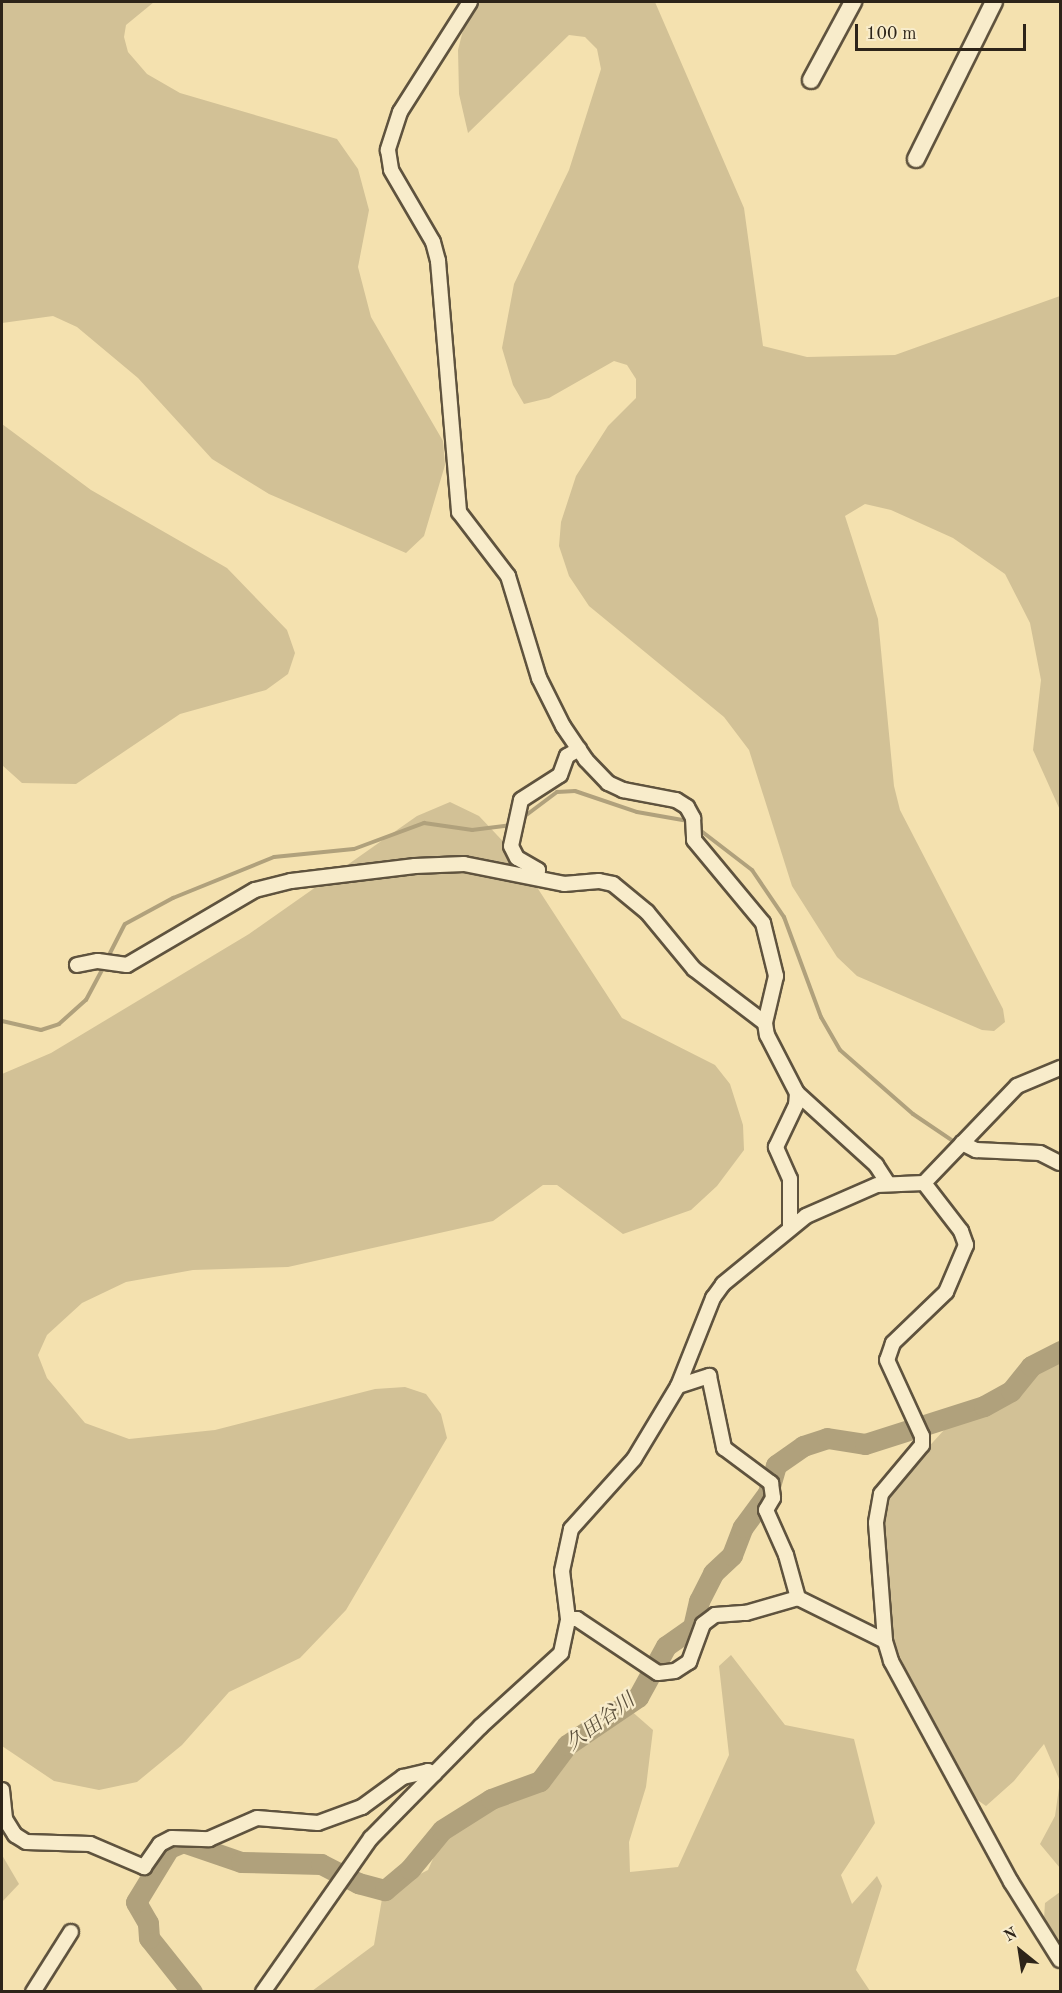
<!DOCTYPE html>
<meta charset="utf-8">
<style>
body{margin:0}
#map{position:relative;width:1062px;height:1993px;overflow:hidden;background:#f4e1af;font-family:"Old Standard TT","Noto Serif JP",serif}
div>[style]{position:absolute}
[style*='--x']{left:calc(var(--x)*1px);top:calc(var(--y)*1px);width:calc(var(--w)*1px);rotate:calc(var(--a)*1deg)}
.green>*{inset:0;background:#d2c196}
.stream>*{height:4px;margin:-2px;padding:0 2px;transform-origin:2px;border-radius:2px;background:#b0a17c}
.river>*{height:21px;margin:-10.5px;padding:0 10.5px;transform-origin:10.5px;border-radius:10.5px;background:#b0a17c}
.roads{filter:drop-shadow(2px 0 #5f533e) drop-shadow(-2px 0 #5f533e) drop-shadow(0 2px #5f533e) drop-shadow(0 -2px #5f533e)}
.minor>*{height:14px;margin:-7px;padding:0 7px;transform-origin:7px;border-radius:7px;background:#f8eccb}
.tertiary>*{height:16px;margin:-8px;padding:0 8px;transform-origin:8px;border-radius:8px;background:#f8eccb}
span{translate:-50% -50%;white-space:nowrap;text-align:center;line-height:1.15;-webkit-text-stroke:4.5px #f8eccb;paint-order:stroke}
.water-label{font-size:20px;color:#5b503c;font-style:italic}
.frame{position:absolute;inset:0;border:3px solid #2d2419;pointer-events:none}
.north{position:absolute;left:990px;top:1921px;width:60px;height:60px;-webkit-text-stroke:4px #f8eccb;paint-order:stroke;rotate:330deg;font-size:16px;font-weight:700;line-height:24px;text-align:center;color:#2d2419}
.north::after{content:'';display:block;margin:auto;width:21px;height:27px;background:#2d2419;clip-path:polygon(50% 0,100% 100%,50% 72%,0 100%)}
.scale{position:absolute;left:855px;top:24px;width:171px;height:27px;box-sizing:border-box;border:3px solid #2d2419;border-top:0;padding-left:8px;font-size:18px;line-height:21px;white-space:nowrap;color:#2d2419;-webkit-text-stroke:4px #f8eccb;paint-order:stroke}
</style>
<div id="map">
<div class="green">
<i style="clip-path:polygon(2px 2px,154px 2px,126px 25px,124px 37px,128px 52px,147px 74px,180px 93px,337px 139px,358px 169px,369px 210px,358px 267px,371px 317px,443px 441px,445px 465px,424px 536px,406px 553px,269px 494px,212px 459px,138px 378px,77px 327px,53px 316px,2px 323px)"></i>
<i style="clip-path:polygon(470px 2px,655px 2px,744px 208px,763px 346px,807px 357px,895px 355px,1060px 296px,1060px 810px,1033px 750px,1041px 680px,1030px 623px,1005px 574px,953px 538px,891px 510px,865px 504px,845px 516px,878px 619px,894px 786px,900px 810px,1003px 1009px,1005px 1022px,994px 1031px,982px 1030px,857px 976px,837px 957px,792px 886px,749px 750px,724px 717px,589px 606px,569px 576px,559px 546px,561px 522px,576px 476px,608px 426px,636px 398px,636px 379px,627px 365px,614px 361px,549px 398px,524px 404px,513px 385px,502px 348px,514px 284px,569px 170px,601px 69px,597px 49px,585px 37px,569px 35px,468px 133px,459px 94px,458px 50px)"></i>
<i style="clip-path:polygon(2px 424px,91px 490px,227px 568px,287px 630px,295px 653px,288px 674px,266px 690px,180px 714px,76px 784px,22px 783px,2px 765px)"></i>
<i style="clip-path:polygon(450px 802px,479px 816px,516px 855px,622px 1018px,715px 1065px,730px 1084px,743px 1125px,744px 1150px,717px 1186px,691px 1210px,623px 1234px,557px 1185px,543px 1185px,493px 1221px,288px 1267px,193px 1270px,126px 1282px,82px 1303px,47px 1335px,38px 1355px,47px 1378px,85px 1423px,129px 1439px,215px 1430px,375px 1389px,405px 1387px,426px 1394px,441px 1414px,447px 1438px,346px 1610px,300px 1658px,229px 1692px,182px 1745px,137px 1782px,99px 1790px,54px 1781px,2px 1746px,2px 1074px,51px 1053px,249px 934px,417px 816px)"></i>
<i style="clip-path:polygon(1060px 1354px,1060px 1781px,1044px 1744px,1014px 1781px,986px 1806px,966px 1792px,891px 1638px,880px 1507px,891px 1488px,955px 1418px,1005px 1398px,1036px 1368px)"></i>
<i style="clip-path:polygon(731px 1655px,785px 1725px,854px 1739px,875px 1823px,841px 1875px,852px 1904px,877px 1876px,882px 1886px,856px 1970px,870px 1991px,312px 1991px,374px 1945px,383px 1893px,428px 1870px,444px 1834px,475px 1812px,536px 1789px,577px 1734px,629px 1709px,653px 1730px,646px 1787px,629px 1842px,630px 1872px,678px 1867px,729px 1755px,719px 1666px)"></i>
<i style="clip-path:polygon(1060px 1781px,1060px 1868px,1040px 1844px,1055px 1816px)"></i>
<i style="clip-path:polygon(2px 1855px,19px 1884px,2px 1902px)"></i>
<i style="clip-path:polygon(1060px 1892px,1060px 1941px,1044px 1919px,1045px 1903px)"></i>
</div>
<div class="stream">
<i style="--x:521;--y:819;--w:45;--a:-36.9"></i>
<i style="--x:557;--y:792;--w:18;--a:-3"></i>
<i style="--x:575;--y:791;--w:65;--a:18.7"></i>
<i style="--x:637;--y:812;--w:52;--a:10"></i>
<i style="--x:696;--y:827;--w:71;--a:37.5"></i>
<i style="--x:752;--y:870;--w:57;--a:55.8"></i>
<i style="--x:784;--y:917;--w:107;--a:69.7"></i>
<i style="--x:821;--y:1017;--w:38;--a:60"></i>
<i style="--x:840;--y:1050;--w:97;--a:41.2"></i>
<i style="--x:913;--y:1114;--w:52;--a:34"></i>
<i style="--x:107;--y:959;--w:39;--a:-63"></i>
<i style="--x:125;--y:924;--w:55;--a:-28.4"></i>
<i style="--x:173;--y:898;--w:109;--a:-22.1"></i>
<i style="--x:274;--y:857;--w:80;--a:-5.7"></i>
<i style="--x:354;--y:849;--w:75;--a:-20.4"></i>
<i style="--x:424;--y:823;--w:49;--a:8.3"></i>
<i style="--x:472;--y:830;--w:40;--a:-7.1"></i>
<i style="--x:2;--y:1021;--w:40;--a:13"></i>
<i style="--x:41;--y:1030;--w:19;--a:-18"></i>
<i style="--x:59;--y:1024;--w:36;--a:-42"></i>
<i style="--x:86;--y:1000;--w:38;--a:-62"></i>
</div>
<div class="river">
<i style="--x:192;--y:1992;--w:69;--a:-128.5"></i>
<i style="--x:149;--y:1938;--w:15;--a:-94"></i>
<i style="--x:148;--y:1923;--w:24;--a:-120"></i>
<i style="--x:136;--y:1902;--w:63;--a:-58.6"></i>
<i style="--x:169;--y:1848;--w:15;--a:-23"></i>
<i style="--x:183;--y:1842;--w:61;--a:19"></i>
<i style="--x:241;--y:1862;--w:80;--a:1.4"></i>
<i style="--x:321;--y:1864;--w:42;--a:27.2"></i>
<i style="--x:358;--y:1883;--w:28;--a:15"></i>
<i style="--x:385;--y:1890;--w:33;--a:-40"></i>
<i style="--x:410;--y:1869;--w:50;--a:-50.6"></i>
<i style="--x:442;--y:1830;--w:58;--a:-32.3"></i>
<i style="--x:491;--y:1799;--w:52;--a:-20.2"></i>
<i style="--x:540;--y:1781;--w:45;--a:-53.1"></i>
<i style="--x:567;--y:1745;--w:86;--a:-34.1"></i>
<i style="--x:638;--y:1697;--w:58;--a:-61.2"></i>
<i style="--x:666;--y:1646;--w:33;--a:-35"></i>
<i style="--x:693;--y:1627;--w:27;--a:-77"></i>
<i style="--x:699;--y:1601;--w:31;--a:-63"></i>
<i style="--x:713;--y:1573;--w:26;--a:-43"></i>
<i style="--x:732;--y:1555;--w:30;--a:-69"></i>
<i style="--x:743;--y:1527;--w:42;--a:-53.7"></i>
<i style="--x:768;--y:1493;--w:29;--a:-74"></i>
<i style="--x:776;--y:1465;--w:33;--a:-35"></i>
<i style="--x:803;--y:1446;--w:25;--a:-18"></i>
<i style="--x:827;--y:1438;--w:38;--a:9"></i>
<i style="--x:865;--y:1444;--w:125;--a:-17.7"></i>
<i style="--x:984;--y:1406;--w:31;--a:-29"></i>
<i style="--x:1011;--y:1391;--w:32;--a:-51"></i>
<i style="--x:1031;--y:1366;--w:33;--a:-27"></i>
</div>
<div class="roads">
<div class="minor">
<i style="--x:470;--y:2;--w:130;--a:122.5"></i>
<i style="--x:400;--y:112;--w:40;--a:108"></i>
<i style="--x:388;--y:150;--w:20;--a:81"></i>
<i style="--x:391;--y:170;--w:83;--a:59.7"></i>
<i style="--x:433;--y:242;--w:20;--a:75"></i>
<i style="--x:438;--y:261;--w:252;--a:85.2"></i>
<i style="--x:459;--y:512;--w:81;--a:52.6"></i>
<i style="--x:508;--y:576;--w:107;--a:73.1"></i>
<i style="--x:539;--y:678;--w:54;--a:63.4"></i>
<i style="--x:563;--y:726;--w:41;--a:55.9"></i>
<i style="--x:586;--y:760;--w:32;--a:46"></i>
<i style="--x:608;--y:783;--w:17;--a:25"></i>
<i style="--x:623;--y:790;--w:54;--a:10.7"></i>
<i style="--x:676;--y:800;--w:13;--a:32"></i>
<i style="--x:687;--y:807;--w:13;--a:61"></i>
<i style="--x:693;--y:818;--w:22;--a:87"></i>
<i style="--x:694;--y:840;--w:108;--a:50.3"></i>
<i style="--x:763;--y:923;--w:55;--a:76.2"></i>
<i style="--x:776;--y:976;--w:48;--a:103.2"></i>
<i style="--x:765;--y:1023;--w:12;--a:81"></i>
<i style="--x:767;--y:1035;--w:65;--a:62.7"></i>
<i style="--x:797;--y:1093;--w:107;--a:42.3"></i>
<i style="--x:876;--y:1165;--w:20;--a:57"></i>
<i style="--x:537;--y:877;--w:7;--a:-82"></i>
<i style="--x:538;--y:870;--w:24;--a:-150"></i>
<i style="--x:517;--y:858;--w:13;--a:-117"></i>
<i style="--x:511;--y:846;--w:47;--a:-77.7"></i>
<i style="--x:521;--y:800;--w:46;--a:-32.7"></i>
<i style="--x:560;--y:775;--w:20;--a:-70"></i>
<i style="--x:567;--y:756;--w:14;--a:-30"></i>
<i style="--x:77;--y:965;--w:21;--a:-11"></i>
<i style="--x:98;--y:961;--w:29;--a:8"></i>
<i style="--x:127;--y:965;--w:148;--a:-30.4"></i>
<i style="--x:255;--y:890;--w:37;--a:-14"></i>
<i style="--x:291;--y:881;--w:125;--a:-6.9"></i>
<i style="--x:415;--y:866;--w:49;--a:-2.3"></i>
<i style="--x:464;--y:864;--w:102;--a:11.3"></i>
<i style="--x:564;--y:884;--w:35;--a:-5"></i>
<i style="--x:599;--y:881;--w:14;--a:12"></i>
<i style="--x:613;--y:884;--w:44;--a:39.5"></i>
<i style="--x:647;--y:912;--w:74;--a:50.5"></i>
<i style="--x:694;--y:969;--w:89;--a:37.3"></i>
<i style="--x:962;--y:1143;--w:16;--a:27"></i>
<i style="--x:976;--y:1150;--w:64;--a:2.7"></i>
<i style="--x:1040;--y:1153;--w:22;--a:27"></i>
<i style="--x:924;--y:1183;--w:61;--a:52.4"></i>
<i style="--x:961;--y:1231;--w:15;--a:70"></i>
<i style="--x:966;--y:1245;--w:51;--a:113.1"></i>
<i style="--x:946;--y:1292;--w:74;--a:136.1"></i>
<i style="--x:893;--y:1343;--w:18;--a:109"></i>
<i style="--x:887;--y:1360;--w:84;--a:65.3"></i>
<i style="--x:922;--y:1436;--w:9;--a:90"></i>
<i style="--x:922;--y:1445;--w:64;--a:129.9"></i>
<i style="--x:881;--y:1494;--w:29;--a:100"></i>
<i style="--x:876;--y:1523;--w:118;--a:85.6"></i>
<i style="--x:885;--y:1641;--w:21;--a:73"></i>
<i style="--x:891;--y:1661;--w:251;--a:61.5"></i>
<i style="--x:1011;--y:1882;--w:92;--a:57.9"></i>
<i style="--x:790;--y:1227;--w:48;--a:-90"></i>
<i style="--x:790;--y:1179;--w:35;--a:-114"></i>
<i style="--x:776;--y:1147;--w:47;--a:-64.5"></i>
<i style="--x:796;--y:1105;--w:12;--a:-85"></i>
<i style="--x:678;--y:1386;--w:33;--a:-18"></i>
<i style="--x:709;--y:1376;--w:74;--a:78.2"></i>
<i style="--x:724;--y:1448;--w:59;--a:36.7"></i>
<i style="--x:771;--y:1483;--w:15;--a:82"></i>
<i style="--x:773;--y:1498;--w:14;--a:120"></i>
<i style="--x:766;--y:1510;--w:49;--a:66"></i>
<i style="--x:786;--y:1555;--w:45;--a:74.4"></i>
<i style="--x:568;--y:1619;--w:9;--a:0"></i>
<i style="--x:577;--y:1619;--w:97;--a:33.7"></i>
<i style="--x:658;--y:1673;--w:17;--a:-7"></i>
<i style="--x:675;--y:1671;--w:17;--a:-33"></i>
<i style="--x:689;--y:1662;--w:40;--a:-69.8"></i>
<i style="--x:703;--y:1624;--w:15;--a:-37"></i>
<i style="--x:715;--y:1615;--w:31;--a:-4"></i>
<i style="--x:746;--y:1613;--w:54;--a:-16.1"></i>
<i style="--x:798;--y:1598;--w:97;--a:26.3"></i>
<i style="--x:2;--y:1790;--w:29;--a:84"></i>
<i style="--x:5;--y:1819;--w:19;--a:58"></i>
<i style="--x:15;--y:1835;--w:13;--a:32"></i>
<i style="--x:26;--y:1842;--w:64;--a:1.8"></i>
<i style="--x:90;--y:1844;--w:59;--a:23.1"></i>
<i style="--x:144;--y:1867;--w:28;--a:-55"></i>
<i style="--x:160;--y:1844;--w:13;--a:-27"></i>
<i style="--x:172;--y:1838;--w:37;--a:2"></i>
<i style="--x:209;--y:1839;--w:52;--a:-23.6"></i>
<i style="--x:257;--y:1818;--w:61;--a:4.7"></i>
<i style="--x:318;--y:1823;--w:47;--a:-20"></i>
<i style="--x:362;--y:1807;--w:51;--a:-36.2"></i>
<i style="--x:403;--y:1777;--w:26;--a:-13"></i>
<i style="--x:428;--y:1771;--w:7;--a:27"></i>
<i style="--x:33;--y:1992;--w:71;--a:-57.7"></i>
<i style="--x:263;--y:1992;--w:188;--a:-55"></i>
<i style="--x:371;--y:1838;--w:156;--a:-45.5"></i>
<i style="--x:480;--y:1727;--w:110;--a:-42.4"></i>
<i style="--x:561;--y:1653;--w:35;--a:-78"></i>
<i style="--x:568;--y:1619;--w:48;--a:-97.1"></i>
<i style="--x:562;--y:1571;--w:43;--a:-77.9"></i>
<i style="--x:571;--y:1529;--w:94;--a:-48"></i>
<i style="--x:634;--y:1459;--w:85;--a:-58.9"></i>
<i style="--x:678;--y:1386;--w:95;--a:-68.3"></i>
<i style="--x:713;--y:1298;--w:17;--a:-54"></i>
<i style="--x:723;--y:1284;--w:107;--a:-39.3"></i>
<i style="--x:806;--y:1216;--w:77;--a:-23.6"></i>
<i style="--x:877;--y:1185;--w:47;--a:-2.4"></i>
<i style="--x:924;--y:1183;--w:134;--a:-46.2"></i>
<i style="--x:1017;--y:1086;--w:47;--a:-22.7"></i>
</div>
<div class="tertiary">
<i style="--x:811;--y:80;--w:89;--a:-61.7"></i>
<i style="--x:916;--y:159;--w:175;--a:-63.6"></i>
</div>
</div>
<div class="water-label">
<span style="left:601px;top:1723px;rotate:-37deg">久田谷川</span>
</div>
<div class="frame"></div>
<div class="north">N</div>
<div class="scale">100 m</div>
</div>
